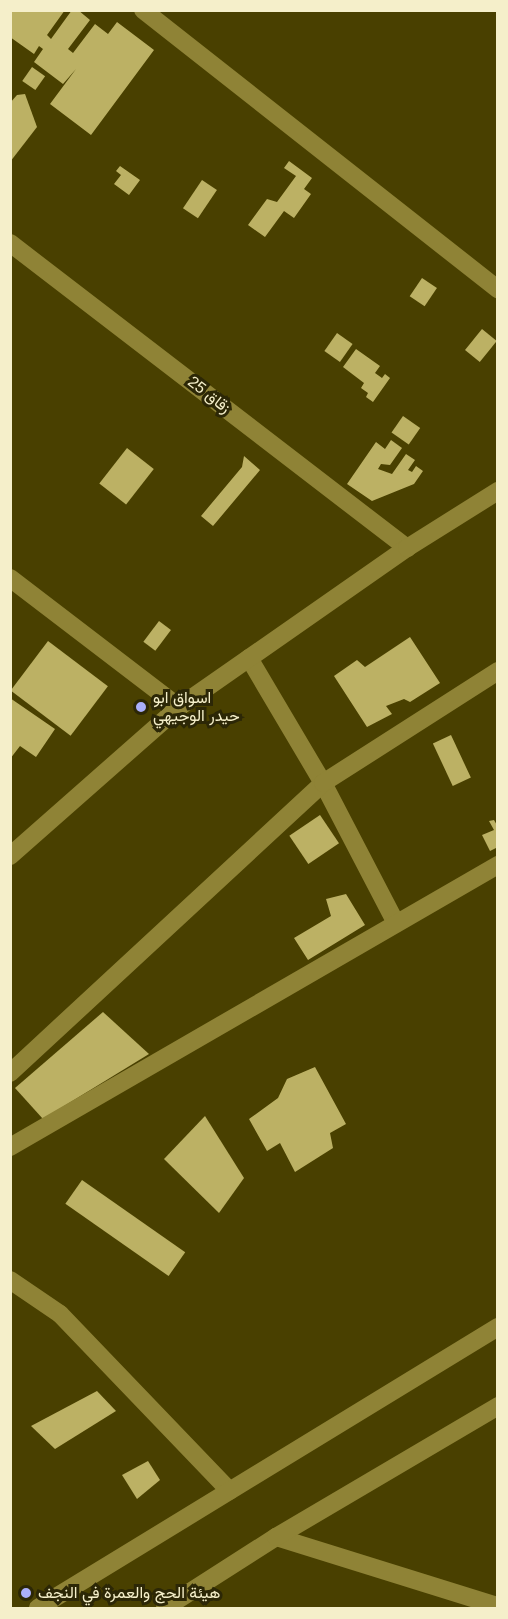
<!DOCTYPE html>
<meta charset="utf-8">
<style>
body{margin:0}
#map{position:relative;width:508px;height:1619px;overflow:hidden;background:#494000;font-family:Arial,Vazirmatn,sans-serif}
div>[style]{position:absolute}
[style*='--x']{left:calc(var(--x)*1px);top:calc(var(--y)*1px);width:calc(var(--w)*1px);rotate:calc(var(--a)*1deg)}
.building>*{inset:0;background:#bcb164;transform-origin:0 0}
.minor>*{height:18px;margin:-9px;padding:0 9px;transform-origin:9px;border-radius:9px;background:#8f8336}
.dots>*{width:16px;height:16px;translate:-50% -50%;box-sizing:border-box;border:3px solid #2c2706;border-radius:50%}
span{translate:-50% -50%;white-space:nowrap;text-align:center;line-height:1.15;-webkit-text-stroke:6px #2c2706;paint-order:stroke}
.street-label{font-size:16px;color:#f5efca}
.poi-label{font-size:16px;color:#f5efca}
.left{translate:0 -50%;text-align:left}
.frame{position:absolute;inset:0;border:12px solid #f5efca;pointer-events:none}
</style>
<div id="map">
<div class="building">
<i style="clip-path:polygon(10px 10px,65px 10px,47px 35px,51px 39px,72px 10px,78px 10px,90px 20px,68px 49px,73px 53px,95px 24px,108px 34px,117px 22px,154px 50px,91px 135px,50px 104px,76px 69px,63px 84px,34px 62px,43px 49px,39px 46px,34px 54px,10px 37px)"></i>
<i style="left:32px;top:67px;width:16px;height:17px;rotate:35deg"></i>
<i style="clip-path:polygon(25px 94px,37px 127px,10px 162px,10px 103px,17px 95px)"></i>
<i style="clip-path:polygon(289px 161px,312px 178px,304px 189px,311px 194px,294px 218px,284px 211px,265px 237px,248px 225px,267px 199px,277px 202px,296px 176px,284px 168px)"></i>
<i style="clip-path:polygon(120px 166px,140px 180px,129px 195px,114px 184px,121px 175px,116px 171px)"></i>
<i style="left:202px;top:180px;width:18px;height:34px;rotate:34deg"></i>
<i style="left:422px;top:278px;width:18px;height:22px;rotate:34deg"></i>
<i style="left:482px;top:329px;width:19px;height:27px;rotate:39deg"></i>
<i style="left:337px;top:333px;width:19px;height:22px;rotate:35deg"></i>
<i style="clip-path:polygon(356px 349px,380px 366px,375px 373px,382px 378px,385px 374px,390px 378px,373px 402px,366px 397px,368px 393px,361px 388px,364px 383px,343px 367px)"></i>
<i style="left:403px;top:416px;width:21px;height:20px;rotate:35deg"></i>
<i style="clip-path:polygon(391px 440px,402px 448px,390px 465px,381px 464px,378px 469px,392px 474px,406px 454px,415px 460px,408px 470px,412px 472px,416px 466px,423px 471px,414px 484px,372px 501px,347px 484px,376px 442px,385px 449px)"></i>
<i style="left:127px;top:448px;width:34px;height:45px;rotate:38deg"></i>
<i style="clip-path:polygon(244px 456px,260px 470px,213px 526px,201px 516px,242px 467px)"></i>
<i style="left:159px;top:621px;width:15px;height:26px;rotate:37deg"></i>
<i style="clip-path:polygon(410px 637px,440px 683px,410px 702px,404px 699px,386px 706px,392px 714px,367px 727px,334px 676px,357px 660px,365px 667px)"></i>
<i style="left:48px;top:641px;width:75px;height:62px;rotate:37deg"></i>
<i style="clip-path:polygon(10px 698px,55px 729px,36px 757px,20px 746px,10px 759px)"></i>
<i style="left:451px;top:735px;width:47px;height:20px;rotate:65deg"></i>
<i style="left:320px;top:815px;width:34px;height:37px;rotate:56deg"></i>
<i style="clip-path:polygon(494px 820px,498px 827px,498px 847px,490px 851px,482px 835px,494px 830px,489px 821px)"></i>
<i style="clip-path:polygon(346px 894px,365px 925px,308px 960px,294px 938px,331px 916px,326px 899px)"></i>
<i style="clip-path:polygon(103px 1012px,149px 1054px,43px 1119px,15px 1088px)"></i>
<i style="clip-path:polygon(315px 1067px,346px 1124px,330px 1133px,333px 1148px,295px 1172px,280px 1143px,267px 1151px,249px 1119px,278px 1098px,287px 1079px)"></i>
<i style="clip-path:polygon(205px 1116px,244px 1178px,219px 1213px,164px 1159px)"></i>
<i style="left:82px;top:1180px;width:126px;height:29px;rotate:35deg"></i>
<i style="clip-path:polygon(97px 1391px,116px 1411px,55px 1449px,31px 1426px)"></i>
<i style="clip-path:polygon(148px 1461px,160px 1480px,137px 1499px,122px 1475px)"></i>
</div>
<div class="minor">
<i style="--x:143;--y:10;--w:452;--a:38.2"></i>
<i style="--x:10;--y:243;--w:501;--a:37.53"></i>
<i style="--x:10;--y:578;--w:213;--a:37.4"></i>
<i style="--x:249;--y:658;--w:145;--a:59.4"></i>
<i style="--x:323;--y:783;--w:158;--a:62.5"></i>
<i style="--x:10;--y:856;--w:225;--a:-41.4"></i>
<i style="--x:179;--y:707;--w:278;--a:-34.9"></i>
<i style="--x:407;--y:548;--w:107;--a:-32.1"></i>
<i style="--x:10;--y:1073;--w:427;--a:-42.8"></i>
<i style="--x:323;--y:783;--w:208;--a:-32.6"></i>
<i style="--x:10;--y:1147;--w:564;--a:-30.02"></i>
<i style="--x:10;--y:1280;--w:60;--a:34.2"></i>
<i style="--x:60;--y:1314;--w:245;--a:46.2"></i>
<i style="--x:276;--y:1537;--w:232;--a:17.3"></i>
<i style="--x:38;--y:1608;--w:539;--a:-31.42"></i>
<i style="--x:165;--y:1608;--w:132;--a:-32.6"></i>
<i style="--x:276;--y:1537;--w:258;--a:-30.5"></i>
</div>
<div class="dots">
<i style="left:141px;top:707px;background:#aaaffb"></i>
<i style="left:26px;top:1593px;background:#aaaffb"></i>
</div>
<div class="street-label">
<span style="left:209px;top:395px;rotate:38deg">زقاق 25</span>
</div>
<div class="poi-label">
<span class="left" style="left:153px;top:707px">اسواق ابو<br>حيدر الوجيهي</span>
<span class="left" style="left:38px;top:1593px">هيئة الحج والعمرة في النجف</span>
</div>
<div class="frame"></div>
</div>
